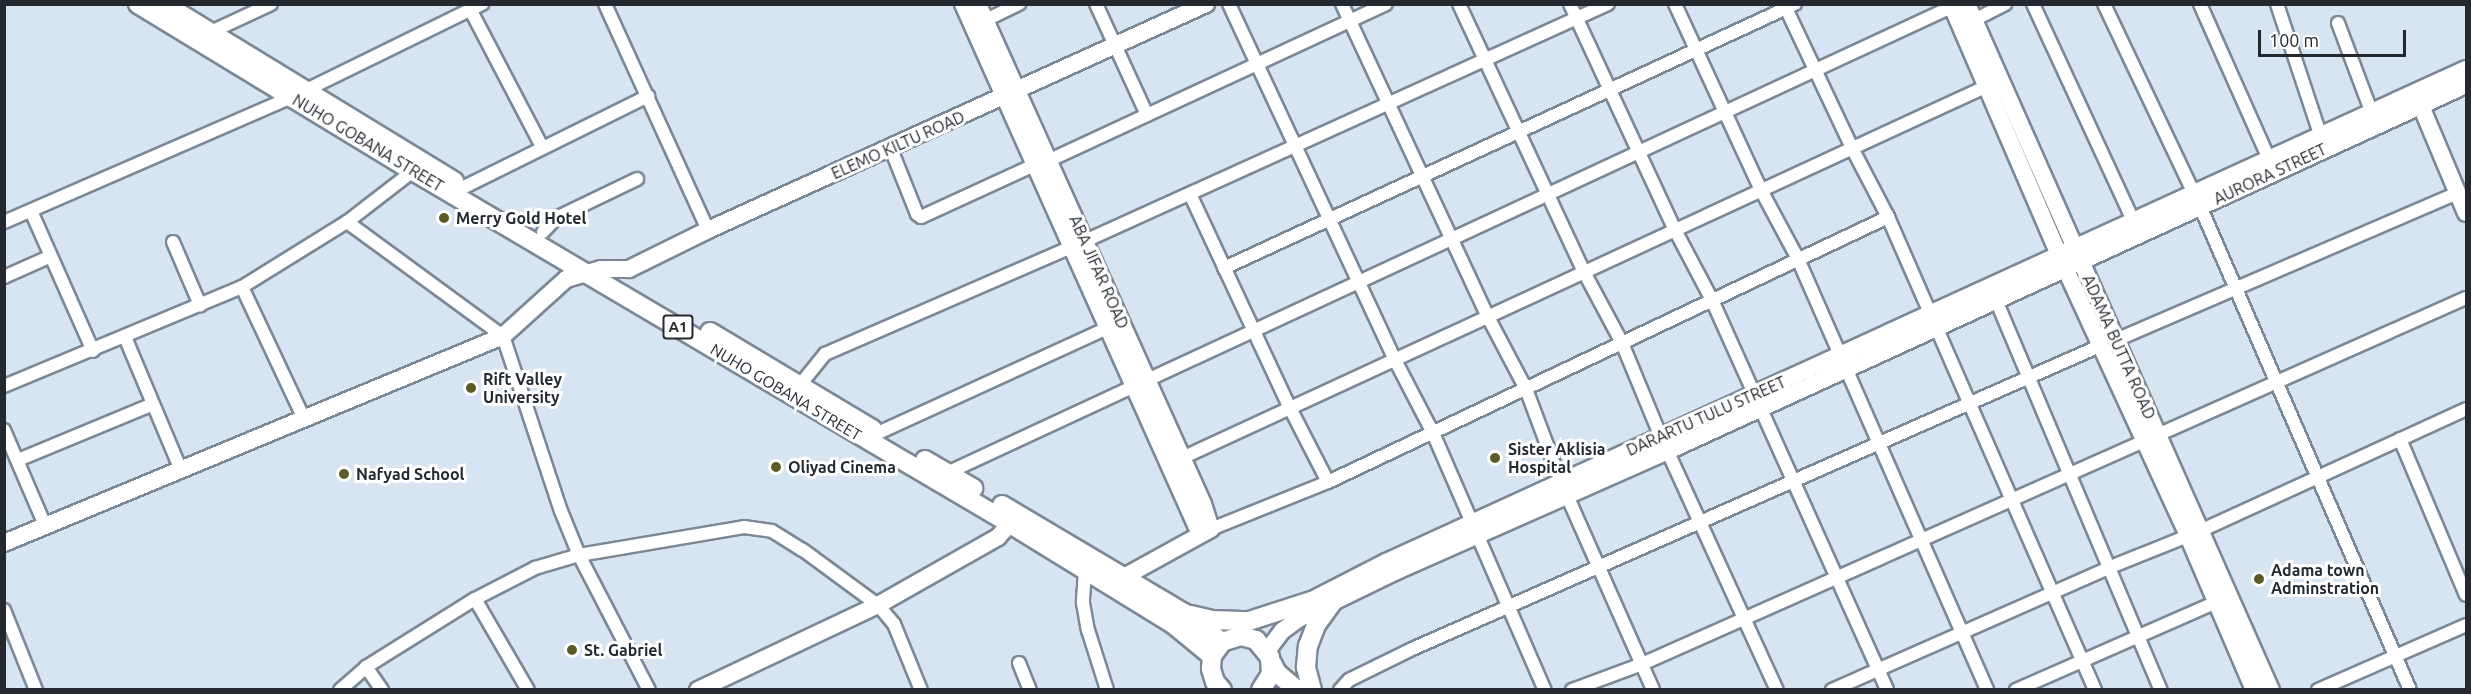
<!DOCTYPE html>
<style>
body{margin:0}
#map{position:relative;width:2471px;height:694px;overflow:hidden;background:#d7e5f3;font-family:Ubuntu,sans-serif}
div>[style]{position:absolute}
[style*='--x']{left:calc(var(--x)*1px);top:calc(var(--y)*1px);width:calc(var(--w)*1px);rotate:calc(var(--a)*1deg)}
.roads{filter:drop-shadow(2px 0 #7b8895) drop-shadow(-2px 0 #7b8895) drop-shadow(0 2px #7b8895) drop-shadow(0 -2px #7b8895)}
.street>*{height:12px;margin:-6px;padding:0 6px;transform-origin:6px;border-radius:6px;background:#fff}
.secondary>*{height:16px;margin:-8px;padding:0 8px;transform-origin:8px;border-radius:8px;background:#fff}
.primary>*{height:18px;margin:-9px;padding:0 9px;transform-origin:9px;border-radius:9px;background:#fff}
.dots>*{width:16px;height:16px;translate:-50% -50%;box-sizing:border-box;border:3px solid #fff;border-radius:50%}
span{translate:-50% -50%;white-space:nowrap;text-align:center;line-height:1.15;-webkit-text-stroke:6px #fff;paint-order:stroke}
.shield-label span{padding:2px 4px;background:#fff;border:2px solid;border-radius:4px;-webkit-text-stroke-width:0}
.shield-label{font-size:15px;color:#24292f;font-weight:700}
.street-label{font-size:16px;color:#24292f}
.poi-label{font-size:16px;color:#24292f;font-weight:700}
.left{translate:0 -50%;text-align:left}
.frame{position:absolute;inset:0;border:6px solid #24292f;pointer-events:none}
.scale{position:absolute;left:2258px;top:30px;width:148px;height:27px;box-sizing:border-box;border:3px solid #24292f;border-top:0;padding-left:8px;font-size:18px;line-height:21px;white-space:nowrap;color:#24292f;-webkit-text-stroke:4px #fff;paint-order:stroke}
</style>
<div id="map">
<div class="roads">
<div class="street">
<i style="--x:605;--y:4;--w:248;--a:65.5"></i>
<i style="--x:1096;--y:4;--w:122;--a:65.3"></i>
<i style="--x:1229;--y:4;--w:393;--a:65"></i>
<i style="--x:1395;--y:360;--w:82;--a:62.5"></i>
<i style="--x:1433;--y:433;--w:280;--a:66.5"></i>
<i style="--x:1342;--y:4;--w:345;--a:65"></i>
<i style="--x:1488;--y:317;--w:81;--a:62.2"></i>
<i style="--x:1526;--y:389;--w:99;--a:69.4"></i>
<i style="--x:1561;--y:482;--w:227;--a:66.1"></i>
<i style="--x:1459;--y:4;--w:296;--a:65"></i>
<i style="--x:1584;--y:272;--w:81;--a:61.8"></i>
<i style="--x:1622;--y:343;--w:102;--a:67.5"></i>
<i style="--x:1661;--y:437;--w:278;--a:65.4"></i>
<i style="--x:1570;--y:4;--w:249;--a:65.1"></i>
<i style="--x:1675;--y:230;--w:79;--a:62.1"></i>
<i style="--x:1712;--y:300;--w:427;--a:65.8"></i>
<i style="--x:1675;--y:4;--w:205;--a:65.2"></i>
<i style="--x:1761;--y:190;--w:78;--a:61.8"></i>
<i style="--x:1798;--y:259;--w:471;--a:66.3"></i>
<i style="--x:1784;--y:4;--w:159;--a:64.7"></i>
<i style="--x:1852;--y:148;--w:78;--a:62.4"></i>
<i style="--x:1888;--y:217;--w:516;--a:66.36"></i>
<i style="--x:2033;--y:4;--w:246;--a:65.2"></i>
<i style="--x:2104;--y:4;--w:224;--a:64.6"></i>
<i style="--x:2200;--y:206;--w:528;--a:66.54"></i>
<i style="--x:2200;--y:4;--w:177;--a:66"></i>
<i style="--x:2277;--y:4;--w:146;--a:71.7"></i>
<i style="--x:470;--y:9;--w:156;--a:62.4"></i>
<i style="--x:986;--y:20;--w:37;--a:-26"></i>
<i style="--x:1974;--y:20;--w:35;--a:-27"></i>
<i style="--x:2338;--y:23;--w:103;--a:69.4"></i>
<i style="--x:211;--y:32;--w:66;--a:-25"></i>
<i style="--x:891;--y:149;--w:70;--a:68.2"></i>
<i style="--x:917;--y:214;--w:5;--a:37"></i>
<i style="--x:921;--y:217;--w:127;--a:-24.7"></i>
<i style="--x:1050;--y:160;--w:370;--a:-24.9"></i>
<i style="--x:452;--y:193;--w:219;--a:-26.3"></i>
<i style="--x:1190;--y:194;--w:236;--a:65"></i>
<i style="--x:1290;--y:408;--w:83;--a:62.8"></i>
<i style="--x:31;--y:211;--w:153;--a:66.1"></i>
<i style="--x:4;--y:222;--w:314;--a:-23.5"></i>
<i style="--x:292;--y:97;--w:212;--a:-26.1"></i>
<i style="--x:347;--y:222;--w:193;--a:36.2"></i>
<i style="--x:503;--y:336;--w:184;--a:71.7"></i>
<i style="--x:561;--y:511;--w:48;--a:67.8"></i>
<i style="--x:579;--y:555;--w:152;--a:62.6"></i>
<i style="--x:543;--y:232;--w:19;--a:-47"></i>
<i style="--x:556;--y:218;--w:90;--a:-25.7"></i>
<i style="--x:173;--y:242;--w:69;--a:66.8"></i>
<i style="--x:1224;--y:268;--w:629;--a:-24.81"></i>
<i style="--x:4;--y:277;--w:51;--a:-24.1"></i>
<i style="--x:242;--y:287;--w:146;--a:64.8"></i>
<i style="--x:1993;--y:293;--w:431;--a:67.1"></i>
<i style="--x:125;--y:337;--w:144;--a:67.2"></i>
<i style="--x:2116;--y:340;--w:372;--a:-23.3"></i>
<i style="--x:4;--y:386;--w:258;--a:-22.6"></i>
<i style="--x:242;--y:287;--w:123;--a:-31.8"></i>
<i style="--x:347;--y:222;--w:83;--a:-37.7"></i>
<i style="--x:795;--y:391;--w:48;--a:-51"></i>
<i style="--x:825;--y:354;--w:283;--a:-23.5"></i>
<i style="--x:1085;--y:241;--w:574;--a:-24.38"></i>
<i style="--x:4;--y:430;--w:103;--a:66.7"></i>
<i style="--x:878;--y:433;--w:252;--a:-24.6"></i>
<i style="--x:2400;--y:439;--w:169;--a:67.1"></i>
<i style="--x:1182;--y:458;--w:887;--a:-24.8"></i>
<i style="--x:18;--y:460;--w:146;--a:-22.5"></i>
<i style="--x:947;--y:473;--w:1114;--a:-24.89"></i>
<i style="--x:1211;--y:529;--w:126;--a:-21.9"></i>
<i style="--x:1328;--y:482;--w:620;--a:-25.32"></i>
<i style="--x:1089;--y:564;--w:8;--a:120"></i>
<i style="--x:1085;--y:571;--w:32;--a:94"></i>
<i style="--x:1083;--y:603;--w:27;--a:80"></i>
<i style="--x:1088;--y:630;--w:63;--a:72.4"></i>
<i style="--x:475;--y:599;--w:105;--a:59.8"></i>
<i style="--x:4;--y:610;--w:86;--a:68.2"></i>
<i style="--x:1019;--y:663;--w:29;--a:68"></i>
<i style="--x:366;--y:667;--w:28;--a:55"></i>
<i style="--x:340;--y:690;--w:35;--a:-41"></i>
<i style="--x:366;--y:667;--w:128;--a:-32"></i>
<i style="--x:475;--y:599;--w:68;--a:-27.3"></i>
<i style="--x:535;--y:568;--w:46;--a:-16.5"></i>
<i style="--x:579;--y:555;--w:167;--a:-9.6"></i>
<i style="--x:744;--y:527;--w:28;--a:8"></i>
<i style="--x:772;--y:531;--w:36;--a:32"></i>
<i style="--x:803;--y:550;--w:93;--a:36.3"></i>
<i style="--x:878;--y:605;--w:25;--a:50"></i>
<i style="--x:894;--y:624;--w:71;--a:67.8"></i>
<i style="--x:1340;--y:690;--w:13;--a:-48"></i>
<i style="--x:1349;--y:680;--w:70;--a:-26.2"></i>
<i style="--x:1412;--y:649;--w:754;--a:-23.78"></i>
<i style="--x:1572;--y:690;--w:75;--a:-20.4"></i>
<i style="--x:1642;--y:664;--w:902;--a:-23.95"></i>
<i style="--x:1832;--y:690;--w:302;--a:-23.8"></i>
<i style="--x:2108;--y:568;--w:99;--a:-21.9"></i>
<i style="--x:2200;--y:531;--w:293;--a:-24.6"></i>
<i style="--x:2016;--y:690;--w:219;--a:-23.7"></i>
<i style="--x:2318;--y:690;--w:162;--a:-23.7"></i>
</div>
<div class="secondary">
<i style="--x:963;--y:4;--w:581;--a:65.91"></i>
<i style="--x:978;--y:4;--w:548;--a:65.77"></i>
<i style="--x:1203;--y:504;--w:26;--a:72"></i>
<i style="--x:1211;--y:529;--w:99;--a:151.1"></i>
<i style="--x:1951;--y:4;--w:273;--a:66.7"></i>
<i style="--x:2059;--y:255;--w:309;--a:65.3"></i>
<i style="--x:2188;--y:536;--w:168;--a:66.8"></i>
<i style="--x:1967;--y:4;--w:750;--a:66.1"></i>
<i style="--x:2421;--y:106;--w:116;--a:67.2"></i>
<i style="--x:4;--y:543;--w:540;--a:-22.53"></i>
<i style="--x:503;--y:336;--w:85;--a:-42.1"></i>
<i style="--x:566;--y:279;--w:36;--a:-16"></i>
<i style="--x:601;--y:269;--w:28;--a:0"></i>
<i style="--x:629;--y:269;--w:88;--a:-26.3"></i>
<i style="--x:708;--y:230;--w:547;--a:-24.41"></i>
<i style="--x:1298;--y:607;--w:99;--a:-27.1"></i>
<i style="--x:1386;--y:562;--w:1187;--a:-24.54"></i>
<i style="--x:1267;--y:651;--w:25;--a:-53"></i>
<i style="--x:1282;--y:631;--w:22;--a:-36"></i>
<i style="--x:1300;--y:618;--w:108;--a:-25.9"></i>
<i style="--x:1397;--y:571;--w:296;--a:-23.9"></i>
<i style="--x:1668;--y:451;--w:878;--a:-24.64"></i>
<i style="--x:698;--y:690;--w:199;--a:-25.3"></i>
<i style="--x:878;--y:605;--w:138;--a:-29.5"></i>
<i style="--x:998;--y:537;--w:30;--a:-48"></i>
</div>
<div class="primary">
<i style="--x:138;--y:4;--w:322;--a:31.3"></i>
<i style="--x:413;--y:171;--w:696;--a:30.58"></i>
<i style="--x:1012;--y:525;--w:189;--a:31.6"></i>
<i style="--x:1173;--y:624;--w:50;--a:39.4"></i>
<i style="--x:164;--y:4;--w:340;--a:31.4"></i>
<i style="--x:710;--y:332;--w:189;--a:30.9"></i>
<i style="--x:925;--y:460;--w:56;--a:30.3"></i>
<i style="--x:1002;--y:505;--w:212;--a:30.7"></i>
<i style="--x:1184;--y:613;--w:48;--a:37.3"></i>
<i style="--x:1191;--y:615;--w:23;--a:13"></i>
<i style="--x:1213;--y:620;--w:36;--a:2"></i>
<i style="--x:1249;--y:621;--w:65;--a:-17.9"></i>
<i style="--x:1272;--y:663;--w:11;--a:63"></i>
<i style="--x:1277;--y:673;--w:26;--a:40"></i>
<i style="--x:1222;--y:690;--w:11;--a:-131"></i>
<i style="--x:1215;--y:682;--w:14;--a:-107"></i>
<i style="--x:1211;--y:669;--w:13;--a:-86"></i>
<i style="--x:1212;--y:656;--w:17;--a:-54"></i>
<i style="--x:1222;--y:642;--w:20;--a:-18"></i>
<i style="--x:1241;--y:636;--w:16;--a:15"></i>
<i style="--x:1256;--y:640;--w:22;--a:51"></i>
<i style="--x:1270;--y:657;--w:17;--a:87"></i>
<i style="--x:1271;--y:674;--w:19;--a:122"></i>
<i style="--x:1312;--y:690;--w:24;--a:-105"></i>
<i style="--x:1306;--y:667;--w:21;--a:-85"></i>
<i style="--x:1308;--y:646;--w:22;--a:-69"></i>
<i style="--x:1316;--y:625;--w:29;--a:-54"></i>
</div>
</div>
<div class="dots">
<i style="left:444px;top:218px;background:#5b5b28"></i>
<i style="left:471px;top:388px;background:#5b5b28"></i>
<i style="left:1495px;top:458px;background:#5b5b28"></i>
<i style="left:776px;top:467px;background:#5b5b28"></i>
<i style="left:344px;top:474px;background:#5b5b28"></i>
<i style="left:2259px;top:579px;background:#5b5b28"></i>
<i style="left:572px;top:650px;background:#5b5b28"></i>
</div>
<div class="shield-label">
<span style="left:678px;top:327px">A1</span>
</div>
<div class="street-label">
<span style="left:368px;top:143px;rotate:31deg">NUHO GOBANA STREET</span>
<span style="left:898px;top:145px;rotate:-24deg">ELEMO KILTU ROAD</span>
<span style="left:2270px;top:174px;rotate:-25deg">AURORA STREET</span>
<span style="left:1099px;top:272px;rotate:66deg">ABA JIFAR ROAD</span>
<span style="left:2119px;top:347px;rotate:66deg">ADAMA BUTTA ROAD</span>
<span style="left:786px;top:392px;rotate:31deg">NUHO GOBANA STREET</span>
<span style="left:1706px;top:416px;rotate:-24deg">DARARTU TULU STREET</span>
</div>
<div class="poi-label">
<span class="left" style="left:456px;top:218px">Merry Gold Hotel</span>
<span class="left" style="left:483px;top:388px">Rift Valley<br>University</span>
<span class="left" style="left:1508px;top:458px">Sister Aklisia<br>Hospital</span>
<span class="left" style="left:788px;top:467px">Oliyad Cinema</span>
<span class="left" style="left:356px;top:474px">Nafyad School</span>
<span class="left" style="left:2271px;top:579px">Adama town<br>Adminstration</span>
<span class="left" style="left:584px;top:650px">St. Gabriel</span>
</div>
<div class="frame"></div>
<div class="scale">100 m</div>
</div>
